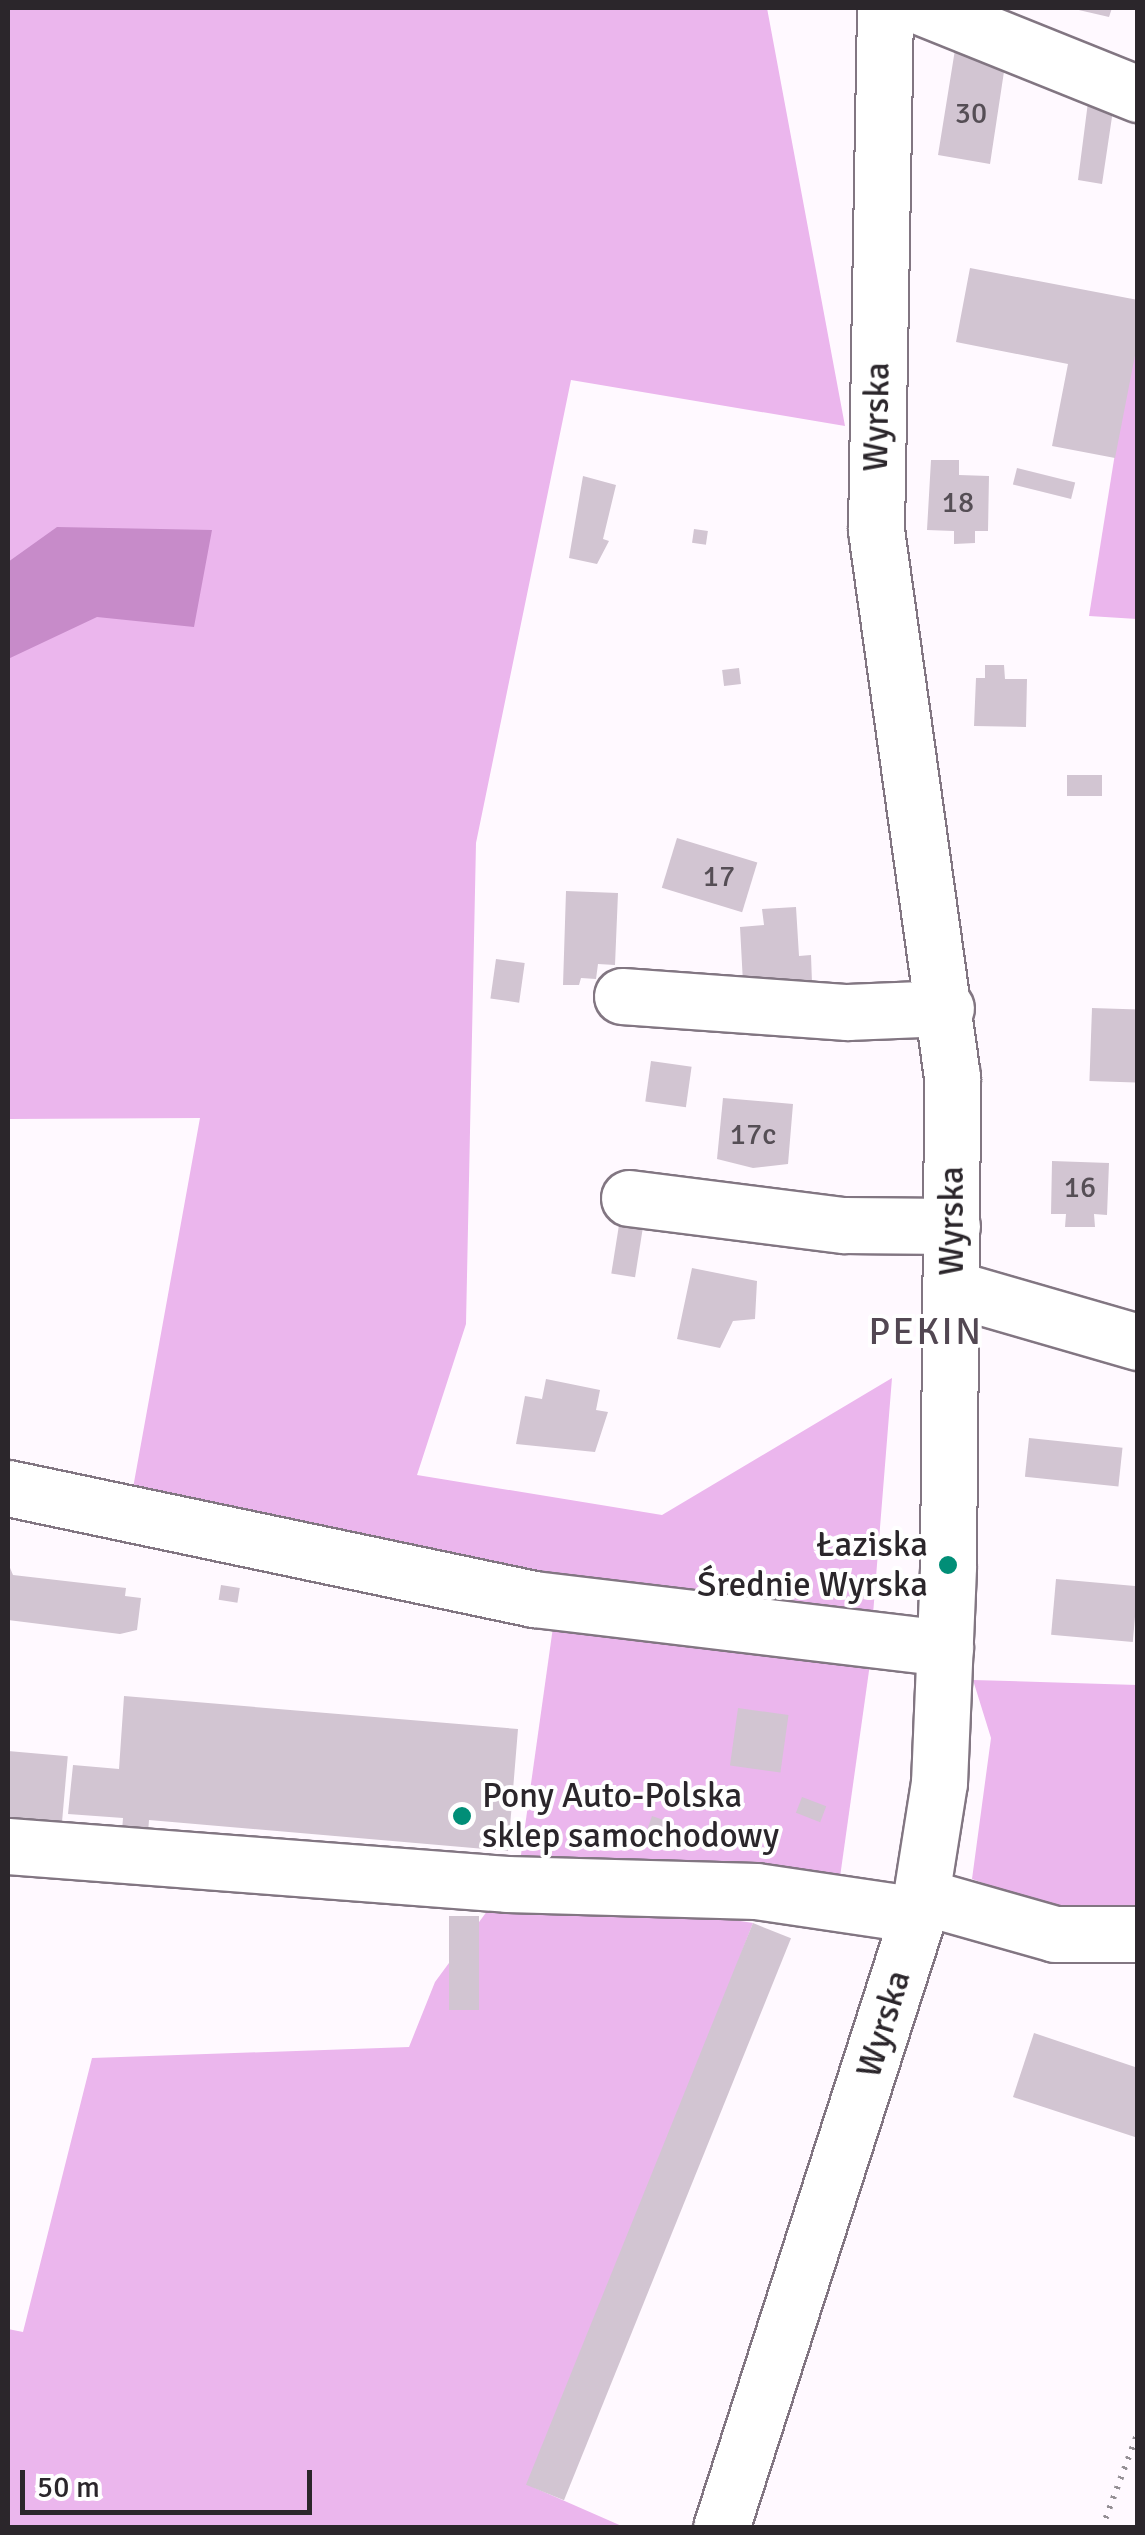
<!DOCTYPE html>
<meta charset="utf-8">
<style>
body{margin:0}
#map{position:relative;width:1145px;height:2535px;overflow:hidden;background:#fff9ff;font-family:Signika,sans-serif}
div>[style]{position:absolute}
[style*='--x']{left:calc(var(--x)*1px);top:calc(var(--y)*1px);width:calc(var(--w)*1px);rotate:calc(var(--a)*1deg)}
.green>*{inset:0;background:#ebb6ed;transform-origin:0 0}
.water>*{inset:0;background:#c78bc9}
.building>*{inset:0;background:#d2c5d2;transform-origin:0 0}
.path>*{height:6px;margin-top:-3px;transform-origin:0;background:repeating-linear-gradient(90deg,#959095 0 2.5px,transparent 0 10.5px)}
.roads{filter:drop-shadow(2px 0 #827682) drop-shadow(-2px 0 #827682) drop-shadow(0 2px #827682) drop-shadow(0 -2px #827682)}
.minor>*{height:55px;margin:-27.5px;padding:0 27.5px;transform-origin:27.5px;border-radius:27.5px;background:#fff}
.dots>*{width:28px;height:28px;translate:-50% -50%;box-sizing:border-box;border:5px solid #fff;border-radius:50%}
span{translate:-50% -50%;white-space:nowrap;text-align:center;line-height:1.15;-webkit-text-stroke:8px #fff;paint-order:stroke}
.number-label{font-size:30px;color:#554e55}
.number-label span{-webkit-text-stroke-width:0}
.street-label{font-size:35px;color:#2b262b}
.poi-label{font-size:35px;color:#2b262b}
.right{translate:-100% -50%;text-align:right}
.left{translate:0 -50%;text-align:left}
.neighbourhood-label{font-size:38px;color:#524752;letter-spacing:2.5px}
.frame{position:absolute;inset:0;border:10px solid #2b262b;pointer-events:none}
.scale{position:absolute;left:20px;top:2470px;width:292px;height:45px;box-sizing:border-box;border:5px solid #2b262b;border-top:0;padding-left:12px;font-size:30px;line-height:35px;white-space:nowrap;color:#2b262b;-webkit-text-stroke:8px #fff;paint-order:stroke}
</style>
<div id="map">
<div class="green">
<i style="clip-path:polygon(8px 8px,767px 8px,845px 426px,571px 380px,476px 843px,466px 1324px,417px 1475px,662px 1515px,892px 1378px,872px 1627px,555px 1585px,131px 1499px,200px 1118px,8px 1119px)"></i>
<i style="clip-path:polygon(1137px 316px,1137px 619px,1089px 616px)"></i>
<i style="left:554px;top:1620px;width:319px;height:247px;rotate:8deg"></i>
<i style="clip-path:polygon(973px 1680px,1137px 1685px,1137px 1915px,1074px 1916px,972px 1879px,991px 1738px)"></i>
<i style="clip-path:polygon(507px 1884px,753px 1923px,535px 2488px,624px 2527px,8px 2527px,8px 2329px,23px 2332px,92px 2058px,409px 2047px,435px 1982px)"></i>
</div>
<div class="water">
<i style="clip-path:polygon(57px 527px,212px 530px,194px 627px,97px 617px,8px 659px,8px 562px)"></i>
</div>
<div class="building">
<i style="clip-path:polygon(1070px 8px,1112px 8px,1109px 17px)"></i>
<i style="clip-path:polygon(958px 31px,1116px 90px,1102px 184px,1078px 180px,1088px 102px,1005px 65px,990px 164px,938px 155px)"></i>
<i style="clip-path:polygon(970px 268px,1138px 300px,1138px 340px,1115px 458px,1052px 446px,1068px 364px,956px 342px)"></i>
<i style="clip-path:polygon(931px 460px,959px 460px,959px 475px,989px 476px,988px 531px,975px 531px,975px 543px,954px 544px,954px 531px,927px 530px)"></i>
<i style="left:1017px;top:468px;width:60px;height:17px;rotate:14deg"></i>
<i style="clip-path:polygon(583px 476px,616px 485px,603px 539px,609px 541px,597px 564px,569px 558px)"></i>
<i style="left:694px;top:529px;width:14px;height:14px;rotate:8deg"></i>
<i style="clip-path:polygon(985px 665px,1004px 665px,1005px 679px,1027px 679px,1026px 727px,974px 726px,976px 678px,985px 678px)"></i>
<i style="left:739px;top:668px;width:16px;height:17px;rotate:83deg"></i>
<i style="left:1067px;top:775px;width:35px;height:21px"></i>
<i style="left:677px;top:838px;width:84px;height:52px;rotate:17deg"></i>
<i style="clip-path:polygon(566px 891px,618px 893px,615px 965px,598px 964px,596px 979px,581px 978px,579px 985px,563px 985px)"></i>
<i style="clip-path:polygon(796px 907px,799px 956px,811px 955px,812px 983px,743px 983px,740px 927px,764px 925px,762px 909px)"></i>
<i style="left:496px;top:959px;width:29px;height:40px;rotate:8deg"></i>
<i style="left:1092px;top:1008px;width:46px;height:73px;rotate:2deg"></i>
<i style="left:651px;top:1061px;width:41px;height:41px;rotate:8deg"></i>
<i style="clip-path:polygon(723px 1098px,793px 1104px,788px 1164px,753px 1168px,717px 1159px)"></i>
<i style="clip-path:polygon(1052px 1161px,1109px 1163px,1107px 1215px,1094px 1214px,1095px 1227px,1065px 1227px,1066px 1214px,1051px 1214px)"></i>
<i style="left:619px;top:1225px;width:24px;height:49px;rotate:9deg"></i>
<i style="clip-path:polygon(692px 1268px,757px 1281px,755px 1319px,733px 1321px,720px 1348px,677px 1339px)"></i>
<i style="clip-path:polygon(546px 1379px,600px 1390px,596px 1410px,608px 1412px,595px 1452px,516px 1444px,525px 1396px,542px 1399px)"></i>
<i style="left:1029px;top:1438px;width:94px;height:39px;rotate:6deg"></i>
<i style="clip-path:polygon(8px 1563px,13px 1575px,126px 1588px,125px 1596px,141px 1598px,137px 1630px,120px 1634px,8px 1620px)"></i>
<i style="left:1056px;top:1579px;width:82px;height:56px;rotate:5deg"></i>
<i style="left:221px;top:1585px;width:19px;height:15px;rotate:9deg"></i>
<i style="clip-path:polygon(124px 1696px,518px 1729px,508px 1851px,149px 1820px,148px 1833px,122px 1831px,123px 1818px,68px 1814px,73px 1765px,119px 1769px)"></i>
<i style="left:738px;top:1708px;width:51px;height:58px;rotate:8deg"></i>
<i style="left:8px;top:1751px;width:60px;height:71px;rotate:5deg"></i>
<i style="left:802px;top:1797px;width:26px;height:17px;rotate:21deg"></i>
<i style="left:652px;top:1816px;width:24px;height:18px;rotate:19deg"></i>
<i style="left:449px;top:1916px;width:30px;height:94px"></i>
<i style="left:753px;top:1923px;width:41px;height:606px;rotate:22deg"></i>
<i style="clip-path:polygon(1034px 2033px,1138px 2068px,1138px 2138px,1013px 2097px)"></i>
</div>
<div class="path">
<i style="--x:1102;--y:2528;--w:103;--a:-69.4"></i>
</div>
<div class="roads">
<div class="minor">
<i style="--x:924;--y:8;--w:231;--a:21.9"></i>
<i style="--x:622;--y:996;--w:226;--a:4.1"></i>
<i style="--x:847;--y:1012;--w:99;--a:-2.3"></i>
<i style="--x:629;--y:1198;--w:217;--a:7.2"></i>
<i style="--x:844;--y:1225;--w:108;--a:0.5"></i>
<i style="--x:951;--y:1288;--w:195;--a:16.1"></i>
<i style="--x:8;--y:1488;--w:538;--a:11.92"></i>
<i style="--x:534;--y:1599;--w:414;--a:6.8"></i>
<i style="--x:8;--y:1846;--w:500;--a:4.35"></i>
<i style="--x:507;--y:1884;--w:249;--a:1.6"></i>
<i style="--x:756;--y:1891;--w:164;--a:8.4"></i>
<i style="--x:921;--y:1896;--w:139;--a:15.8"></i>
<i style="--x:1055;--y:1934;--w:83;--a:0"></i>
<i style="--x:721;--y:2528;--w:644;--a:-72.18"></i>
<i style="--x:918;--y:1915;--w:134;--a:-81"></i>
<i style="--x:939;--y:1783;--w:218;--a:-87.6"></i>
<i style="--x:948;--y:1565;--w:488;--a:-89.5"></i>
<i style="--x:952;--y:1077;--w:552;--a:-97.91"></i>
<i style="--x:876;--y:530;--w:522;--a:-89.01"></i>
</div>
</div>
<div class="dots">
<i style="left:948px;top:1565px;background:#018e77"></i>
<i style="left:462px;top:1816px;background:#018e77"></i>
</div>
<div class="number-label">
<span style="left:971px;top:114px">30</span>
<span style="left:958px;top:503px">18</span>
<span style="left:719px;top:877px">17</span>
<span style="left:753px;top:1135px">17c</span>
<span style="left:1080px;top:1188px">16</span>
</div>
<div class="street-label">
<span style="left:877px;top:417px;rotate:-89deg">Wyrska</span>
<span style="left:952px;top:1221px;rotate:-90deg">Wyrska</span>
<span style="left:884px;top:2024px;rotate:-73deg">Wyrska</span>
</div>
<div class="poi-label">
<span class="right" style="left:928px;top:1565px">Łaziska<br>Średnie Wyrska</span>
<span class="left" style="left:482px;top:1816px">Pony Auto-Polska<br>sklep samochodowy</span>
</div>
<div class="neighbourhood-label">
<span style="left:926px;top:1332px">PEKIN</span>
</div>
<div class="frame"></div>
<div class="scale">50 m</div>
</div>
